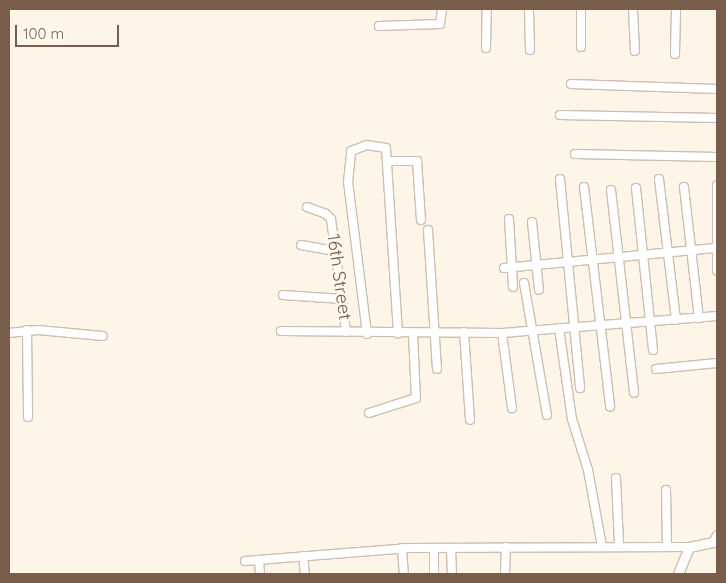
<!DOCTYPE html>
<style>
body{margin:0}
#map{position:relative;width:726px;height:583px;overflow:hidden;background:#fdf6e8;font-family:Quicksand,sans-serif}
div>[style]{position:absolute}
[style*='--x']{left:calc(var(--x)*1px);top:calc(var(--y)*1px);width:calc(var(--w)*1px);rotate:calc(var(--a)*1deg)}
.roads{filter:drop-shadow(1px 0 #cfbead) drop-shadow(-1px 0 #cfbead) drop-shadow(0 1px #cfbead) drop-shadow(0 -1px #cfbead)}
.minor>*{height:8px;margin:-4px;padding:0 4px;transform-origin:4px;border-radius:4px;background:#fff}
.tertiary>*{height:9px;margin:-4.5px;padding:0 4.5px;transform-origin:4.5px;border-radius:4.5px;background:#fff}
span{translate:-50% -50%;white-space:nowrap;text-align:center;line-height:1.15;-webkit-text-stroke:5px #fff9ef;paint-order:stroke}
.street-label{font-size:18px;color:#785d4b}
.frame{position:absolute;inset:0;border:10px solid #785d4b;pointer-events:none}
.scale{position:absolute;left:15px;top:25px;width:104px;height:22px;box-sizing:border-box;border:2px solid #785d4b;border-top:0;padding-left:6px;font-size:15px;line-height:18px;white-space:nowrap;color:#785d4b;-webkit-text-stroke:4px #fff9ef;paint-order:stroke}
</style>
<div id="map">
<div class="roads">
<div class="minor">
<i style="--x:529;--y:9;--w:41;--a:88.6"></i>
<i style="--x:581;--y:9;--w:38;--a:90"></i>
<i style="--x:633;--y:9;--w:42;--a:87.3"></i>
<i style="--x:379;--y:26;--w:61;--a:-1.9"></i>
<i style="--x:440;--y:24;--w:15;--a:-82"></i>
<i style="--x:486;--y:48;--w:39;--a:-89"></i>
<i style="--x:675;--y:54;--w:45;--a:-88.7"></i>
<i style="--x:571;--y:84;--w:146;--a:2"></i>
<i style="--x:560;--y:115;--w:157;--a:1.1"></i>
<i style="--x:575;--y:154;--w:142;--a:1.2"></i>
<i style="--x:388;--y:161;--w:29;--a:0"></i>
<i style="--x:417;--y:161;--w:59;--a:86.1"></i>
<i style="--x:560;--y:179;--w:210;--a:84.5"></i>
<i style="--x:659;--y:179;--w:142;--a:83.1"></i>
<i style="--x:584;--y:187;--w:221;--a:83.2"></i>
<i style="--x:684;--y:187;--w:132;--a:83.5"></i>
<i style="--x:636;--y:188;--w:163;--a:84"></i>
<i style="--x:611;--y:190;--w:204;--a:83.5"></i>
<i style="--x:307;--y:207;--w:20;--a:20"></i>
<i style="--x:326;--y:214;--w:7;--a:45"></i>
<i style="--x:331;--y:219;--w:114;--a:82.4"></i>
<i style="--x:509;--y:219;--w:68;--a:86.6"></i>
<i style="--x:532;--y:222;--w:68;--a:84.1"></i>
<i style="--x:428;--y:230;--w:139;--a:86.3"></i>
<i style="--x:301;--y:245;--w:35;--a:10"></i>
<i style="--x:504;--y:268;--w:212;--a:-5.4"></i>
<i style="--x:524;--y:283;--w:134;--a:80.1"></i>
<i style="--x:283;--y:295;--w:59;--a:3.9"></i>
<i style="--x:559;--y:328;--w:92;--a:81.9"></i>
<i style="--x:572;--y:419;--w:53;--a:72.6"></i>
<i style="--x:588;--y:470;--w:77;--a:79.6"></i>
<i style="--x:27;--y:330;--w:87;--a:89.3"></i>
<i style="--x:281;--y:331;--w:221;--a:0.5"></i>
<i style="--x:502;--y:333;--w:216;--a:-4.5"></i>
<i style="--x:464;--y:332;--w:88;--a:86.1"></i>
<i style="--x:9;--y:333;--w:29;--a:-6"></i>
<i style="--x:38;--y:330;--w:65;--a:5.3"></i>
<i style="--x:502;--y:333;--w:76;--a:82.4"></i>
<i style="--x:367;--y:334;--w:153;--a:-97.1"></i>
<i style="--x:348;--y:182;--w:31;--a:-84"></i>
<i style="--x:351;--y:151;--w:17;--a:-21"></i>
<i style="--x:367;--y:145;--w:19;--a:9"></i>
<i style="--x:386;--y:148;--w:186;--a:86.3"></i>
<i style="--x:656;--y:369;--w:61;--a:-5.6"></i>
<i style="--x:369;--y:413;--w:49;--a:-17.7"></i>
<i style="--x:416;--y:398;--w:64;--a:-92.7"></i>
<i style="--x:616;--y:478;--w:67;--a:87.4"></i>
<i style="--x:666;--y:490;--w:56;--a:89"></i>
<i style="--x:402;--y:548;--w:26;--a:86"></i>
<i style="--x:434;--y:548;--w:26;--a:90"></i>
<i style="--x:451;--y:548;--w:26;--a:88"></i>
<i style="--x:303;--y:556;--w:18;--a:84"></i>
<i style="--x:259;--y:560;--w:14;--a:86"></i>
<i style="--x:245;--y:561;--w:165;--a:-4.5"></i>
<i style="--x:409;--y:548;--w:280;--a:-0.2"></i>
<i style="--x:505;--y:574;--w:27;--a:-88"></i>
</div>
<div class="tertiary">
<i style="--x:717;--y:185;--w:85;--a:90"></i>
<i style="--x:678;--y:574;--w:29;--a:-68"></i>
<i style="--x:689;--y:547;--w:25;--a:-12"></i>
<i style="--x:713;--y:542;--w:8;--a:-60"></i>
</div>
</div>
<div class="street-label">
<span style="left:339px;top:277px;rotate:82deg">16th Street</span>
</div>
<div class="frame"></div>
<div class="scale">100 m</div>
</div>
